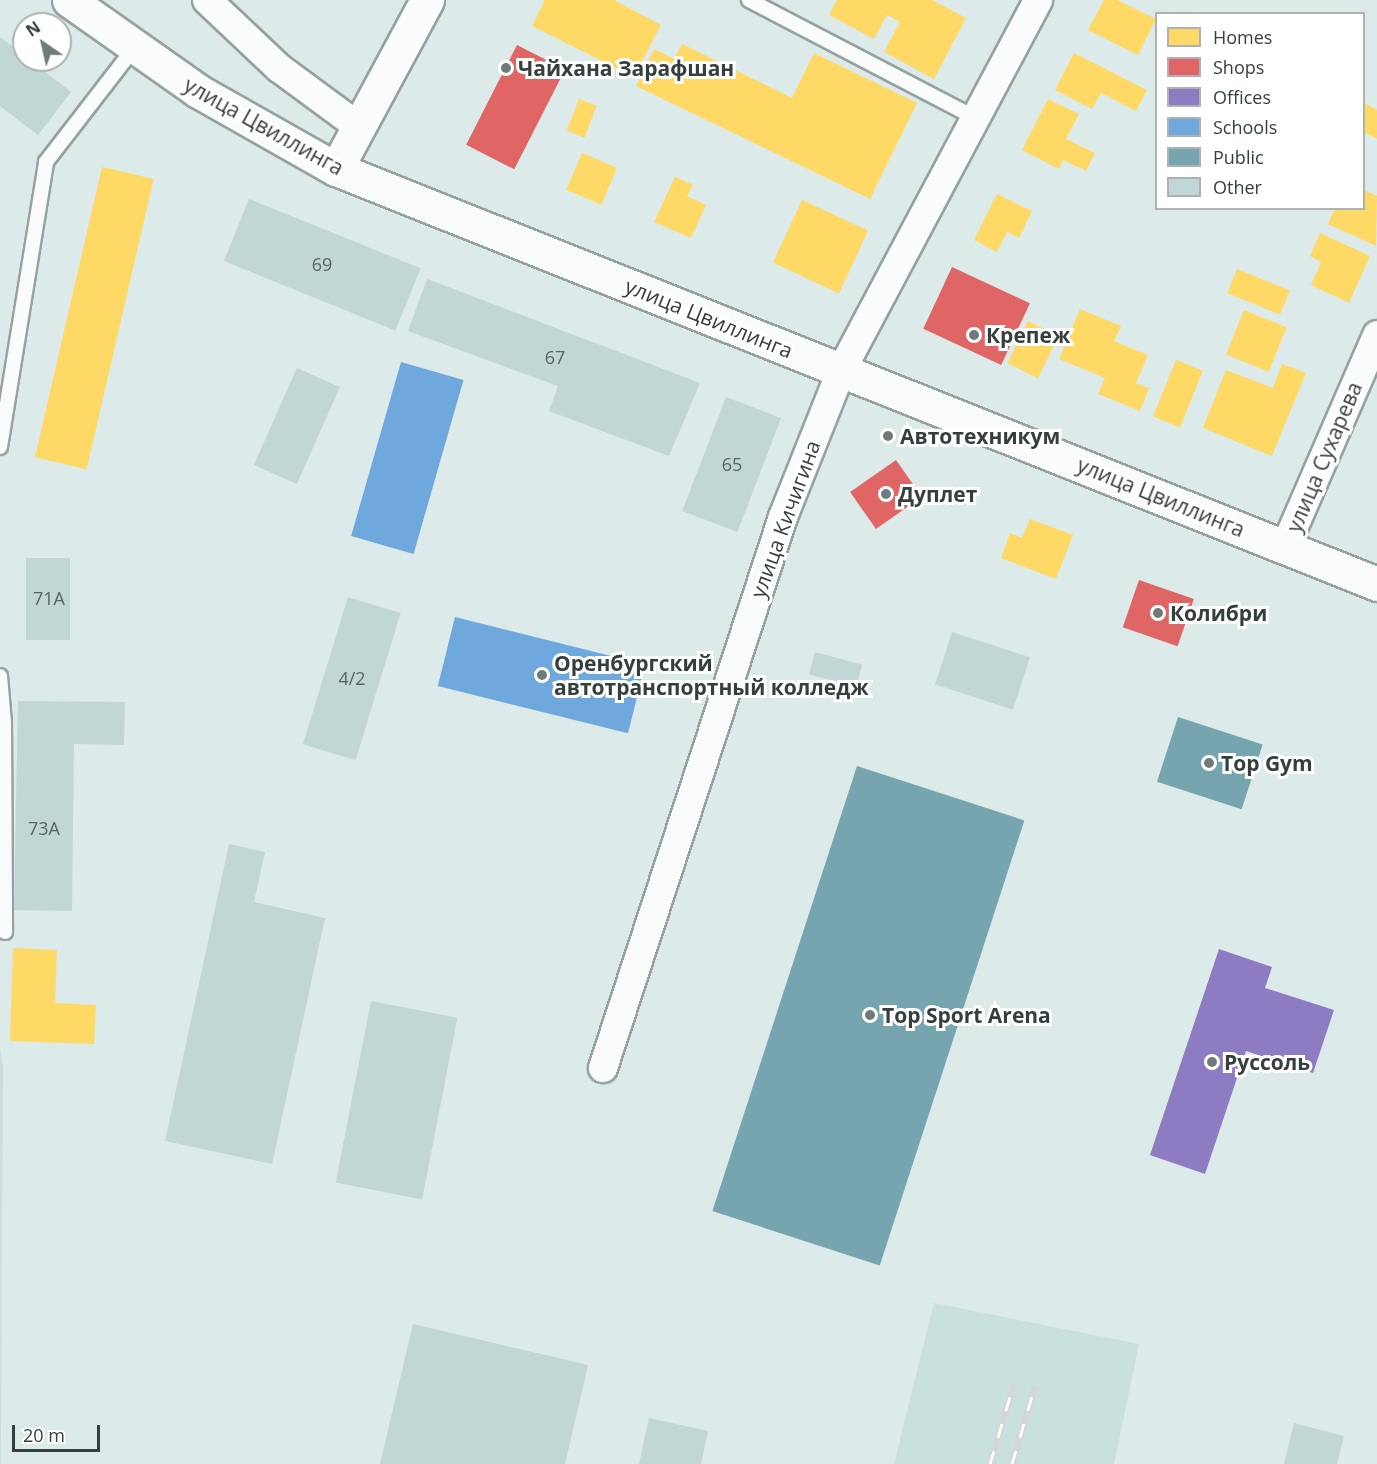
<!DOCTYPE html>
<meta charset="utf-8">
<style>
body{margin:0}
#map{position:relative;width:1377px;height:1464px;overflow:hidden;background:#dceae9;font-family:"Open Sans",sans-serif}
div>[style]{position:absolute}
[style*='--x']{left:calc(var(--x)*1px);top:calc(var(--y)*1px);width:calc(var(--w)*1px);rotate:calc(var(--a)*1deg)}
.built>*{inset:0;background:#c8e1df}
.homes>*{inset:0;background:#ffd966;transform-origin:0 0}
.shops>*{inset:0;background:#e06666;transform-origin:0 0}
.offices>*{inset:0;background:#8e7cc3}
.schools>*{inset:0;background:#6fa8dc;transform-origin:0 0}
.public>*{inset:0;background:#76a5af;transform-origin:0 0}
.building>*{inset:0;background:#c0d7d5;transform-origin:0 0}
.roads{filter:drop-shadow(2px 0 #96a1a0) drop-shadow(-2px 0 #96a1a0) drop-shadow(0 2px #96a1a0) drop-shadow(0 -2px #96a1a0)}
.lane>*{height:14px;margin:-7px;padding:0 7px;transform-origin:7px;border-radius:7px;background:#fafcfc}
.street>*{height:28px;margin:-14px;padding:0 14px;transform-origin:14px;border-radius:14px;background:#fafcfc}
.secondary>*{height:33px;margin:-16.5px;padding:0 16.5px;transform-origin:16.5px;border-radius:16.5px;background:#fafcfc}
.primary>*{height:33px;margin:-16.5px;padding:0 16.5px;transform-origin:16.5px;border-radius:16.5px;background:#fafcfc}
.rail>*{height:7px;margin-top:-3.5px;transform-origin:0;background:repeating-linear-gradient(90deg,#fff 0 14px,#d4d7d7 0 28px);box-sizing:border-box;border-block:2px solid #d4d7d7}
.dots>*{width:16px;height:16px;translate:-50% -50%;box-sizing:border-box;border:3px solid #fff;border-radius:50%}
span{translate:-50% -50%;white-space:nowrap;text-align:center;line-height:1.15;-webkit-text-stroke:6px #fff;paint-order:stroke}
.number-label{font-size:18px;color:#586564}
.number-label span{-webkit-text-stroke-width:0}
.poi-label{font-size:21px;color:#353f3e;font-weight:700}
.left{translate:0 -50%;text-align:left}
.street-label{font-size:21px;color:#353f3e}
.legend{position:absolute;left:1155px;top:12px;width:210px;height:198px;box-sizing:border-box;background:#fff;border:2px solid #aeb2b2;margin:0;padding:8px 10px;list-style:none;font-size:18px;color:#353f3e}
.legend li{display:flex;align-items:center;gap:12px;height:30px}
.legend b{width:30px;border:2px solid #aeb2b2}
.north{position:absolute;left:12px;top:12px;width:60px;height:60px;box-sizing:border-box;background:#fff;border:2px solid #aeb2b2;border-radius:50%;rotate:326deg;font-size:16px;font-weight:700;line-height:24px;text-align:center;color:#353f3e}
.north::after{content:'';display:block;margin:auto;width:21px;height:27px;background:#6f7b7a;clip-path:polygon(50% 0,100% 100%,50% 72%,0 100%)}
.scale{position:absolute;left:12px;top:1425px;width:88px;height:27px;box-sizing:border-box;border:3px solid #353f3e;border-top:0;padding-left:8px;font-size:18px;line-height:21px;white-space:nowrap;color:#353f3e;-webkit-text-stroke:4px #fff;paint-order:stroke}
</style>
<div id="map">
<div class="built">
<i style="clip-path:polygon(0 1048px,3px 1066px,1px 1464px,0 1464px)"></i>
<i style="clip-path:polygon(934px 1303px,1139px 1344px,1114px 1464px,894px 1464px)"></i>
</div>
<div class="homes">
<i style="clip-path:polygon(545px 0,614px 0,661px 25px,634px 77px,532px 26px)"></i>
<i style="clip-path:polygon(837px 0,932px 0,966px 18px,934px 79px,884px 52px,900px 22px,887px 15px,874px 39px,829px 15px)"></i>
<i style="clip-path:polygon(1104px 0,1117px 0,1156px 19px,1138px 55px,1088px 30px)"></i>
<i style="clip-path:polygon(682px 44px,792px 98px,814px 53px,917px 103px,870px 199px,636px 86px,654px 49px,674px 59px)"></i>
<i style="clip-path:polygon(1074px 53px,1147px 90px,1136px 111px,1101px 93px,1092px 109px,1055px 90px)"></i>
<i style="left:579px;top:99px;width:19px;height:34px;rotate:21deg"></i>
<i style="clip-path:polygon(1048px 99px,1079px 114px,1066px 139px,1095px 153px,1086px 171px,1063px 160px,1059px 169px,1022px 150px)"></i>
<i style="clip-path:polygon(1364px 103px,1377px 110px,1377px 139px,1364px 132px)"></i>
<i style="left:582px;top:153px;width:38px;height:40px;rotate:23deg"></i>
<i style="left:102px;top:167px;width:53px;height:298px;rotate:13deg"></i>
<i style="clip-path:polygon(675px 177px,693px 185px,687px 196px,706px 205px,691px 238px,654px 222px)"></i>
<i style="clip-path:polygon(1364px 190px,1377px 196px,1376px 246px,1328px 224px,1335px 208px,1364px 208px)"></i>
<i style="clip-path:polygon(997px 194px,1032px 211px,1019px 238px,1007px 232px,997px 252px,974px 240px)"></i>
<i style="left:802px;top:200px;width:73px;height:69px;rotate:25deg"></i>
<i style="clip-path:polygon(1320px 233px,1370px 256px,1349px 303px,1311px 285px,1321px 262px,1310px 256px)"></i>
<i style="left:1237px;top:269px;width:57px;height:26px;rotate:22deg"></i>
<i style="clip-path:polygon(1080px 309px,1121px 326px,1114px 341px,1148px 355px,1136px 383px,1149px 388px,1140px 411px,1098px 394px,1105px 378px,1059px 359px)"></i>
<i style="left:1244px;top:310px;width:46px;height:48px;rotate:22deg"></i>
<i style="left:1028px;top:321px;width:34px;height:47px;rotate:26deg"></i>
<i style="left:1176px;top:360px;width:29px;height:61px;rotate:22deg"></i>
<i style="clip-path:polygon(1282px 364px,1306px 373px,1272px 456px,1203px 428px,1226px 370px,1273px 388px)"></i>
<i style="clip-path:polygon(1030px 519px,1073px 535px,1056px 579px,1001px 558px,1010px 533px,1022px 538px)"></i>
<i style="clip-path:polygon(13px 948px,57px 950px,55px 1003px,96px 1005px,94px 1044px,10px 1041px)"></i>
</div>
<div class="shops">
<i style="left:517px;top:45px;width:54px;height:112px;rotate:27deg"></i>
<i style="left:952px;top:267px;width:86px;height:68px;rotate:25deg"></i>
<i style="left:896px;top:460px;width:45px;height:56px;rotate:55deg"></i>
<i style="left:1139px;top:580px;width:58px;height:50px;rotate:19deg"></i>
</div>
<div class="offices">
<i style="clip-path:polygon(1219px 949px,1272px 967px,1265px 988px,1334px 1010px,1313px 1073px,1246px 1051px,1205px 1174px,1150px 1155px)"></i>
</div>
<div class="schools">
<i style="left:401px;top:362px;width:65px;height:181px;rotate:16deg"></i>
<i style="left:455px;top:617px;width:196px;height:71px;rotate:14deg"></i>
</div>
<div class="public">
<i style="left:1178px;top:717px;width:89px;height:68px;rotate:18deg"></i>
<i style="left:857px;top:766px;width:176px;height:468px;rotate:18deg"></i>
</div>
<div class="building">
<i style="clip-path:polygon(0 37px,24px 55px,24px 60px,30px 60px,71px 92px,38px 135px,0 106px)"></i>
<i style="left:249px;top:199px;width:185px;height:67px;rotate:22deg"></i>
<i style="clip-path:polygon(427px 279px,700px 383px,669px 456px,549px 411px,558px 386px,408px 331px)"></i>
<i style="left:297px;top:368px;width:47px;height:106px;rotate:24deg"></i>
<i style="left:726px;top:397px;width:59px;height:122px;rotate:21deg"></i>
<i style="left:26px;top:558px;width:44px;height:82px"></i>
<i style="left:348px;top:597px;width:55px;height:154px;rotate:17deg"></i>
<i style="left:952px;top:632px;width:82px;height:55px;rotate:18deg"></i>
<i style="left:815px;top:652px;width:49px;height:23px;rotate:15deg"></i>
<i style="clip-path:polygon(18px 701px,125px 702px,124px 745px,74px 744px,72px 911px,14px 910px)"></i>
<i style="clip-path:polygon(229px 844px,265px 852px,254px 902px,325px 918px,272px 1164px,165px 1141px)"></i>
<i style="left:371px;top:1001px;width:88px;height:185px;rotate:11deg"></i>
<i style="clip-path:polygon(413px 1324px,588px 1365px,565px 1464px,380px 1464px)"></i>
<i style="clip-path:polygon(649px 1418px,708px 1431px,701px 1464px,639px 1464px)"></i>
<i style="clip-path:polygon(1294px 1423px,1344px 1436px,1337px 1464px,1284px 1464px)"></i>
</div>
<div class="roads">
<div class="lane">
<i style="--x:749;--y:0;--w:256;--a:27.5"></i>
<i style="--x:0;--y:447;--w:289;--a:-80.8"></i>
<i style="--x:46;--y:162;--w:144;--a:-52.3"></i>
<i style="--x:0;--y:676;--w:47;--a:85.1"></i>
<i style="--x:4;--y:723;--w:209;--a:89.7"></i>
</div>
<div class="street">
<i style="--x:207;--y:0;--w:99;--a:43.4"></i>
<i style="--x:279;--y:68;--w:99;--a:36.4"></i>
<i style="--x:1285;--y:547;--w:231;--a:-66.5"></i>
<i style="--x:603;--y:1068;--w:580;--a:-71.91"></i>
<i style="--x:783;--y:517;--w:157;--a:-68.3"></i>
<i style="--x:841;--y:371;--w:420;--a:-62"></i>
</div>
<div class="secondary">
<i style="--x:336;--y:169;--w:192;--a:-61.7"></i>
</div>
<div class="primary">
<i style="--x:69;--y:0;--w:158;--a:35.2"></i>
<i style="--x:198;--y:91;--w:159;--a:29.5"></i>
<i style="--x:336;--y:169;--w:1121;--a:21.73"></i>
</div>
</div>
<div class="rail">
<i style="--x:990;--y:1464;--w:84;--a:-73.5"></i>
<i style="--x:1012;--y:1464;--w:81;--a:-73.6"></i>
</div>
<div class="dots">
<i style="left:506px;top:68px;background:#6f7b7a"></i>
<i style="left:974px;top:335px;background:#6f7b7a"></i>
<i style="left:888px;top:436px;background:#6f7b7a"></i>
<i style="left:886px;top:494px;background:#6f7b7a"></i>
<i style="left:1158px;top:613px;background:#6f7b7a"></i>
<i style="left:542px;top:675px;background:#6f7b7a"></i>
<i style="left:1209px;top:763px;background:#6f7b7a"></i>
<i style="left:870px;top:1015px;background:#6f7b7a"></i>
<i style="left:1212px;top:1062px;background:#6f7b7a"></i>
</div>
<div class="number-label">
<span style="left:322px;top:264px">69</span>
<span style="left:555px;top:357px">67</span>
<span style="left:732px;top:464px">65</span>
<span style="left:49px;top:598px">71А</span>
<span style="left:352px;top:678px">4/2</span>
<span style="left:44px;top:828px">73А</span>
</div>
<div class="poi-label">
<span class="left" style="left:518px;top:68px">Чайхана Зарафшан</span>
<span class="left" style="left:986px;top:335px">Крепеж</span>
<span class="left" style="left:900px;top:436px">Автотехникум</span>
<span class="left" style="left:898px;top:494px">Дуплет</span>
<span class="left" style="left:1170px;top:613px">Колибри</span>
<span class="left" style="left:554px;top:675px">Оренбургский<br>автотранспортный колледж</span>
<span class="left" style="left:1221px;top:763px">Top Gym</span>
<span class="left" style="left:882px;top:1015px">Top Sport Arena</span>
<span class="left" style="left:1224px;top:1062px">Руссоль</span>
</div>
<div class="street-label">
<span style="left:264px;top:126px;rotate:29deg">улица Цвиллинга</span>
<span style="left:709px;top:318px;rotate:22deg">улица Цвиллинга</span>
<span style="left:1324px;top:457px;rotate:-67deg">улица Сухарева</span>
<span style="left:1161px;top:497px;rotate:22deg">улица Цвиллинга</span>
<span style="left:785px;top:519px;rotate:-70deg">улица Кичигина</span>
</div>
<ul class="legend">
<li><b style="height:16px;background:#ffd966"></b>Homes</li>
<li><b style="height:16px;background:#e06666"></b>Shops</li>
<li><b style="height:16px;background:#8e7cc3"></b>Offices</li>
<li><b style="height:16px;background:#6fa8dc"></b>Schools</li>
<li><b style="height:16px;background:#76a5af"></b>Public</li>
<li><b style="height:16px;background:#c0d7d5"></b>Other</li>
</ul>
<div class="north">N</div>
<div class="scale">20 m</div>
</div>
